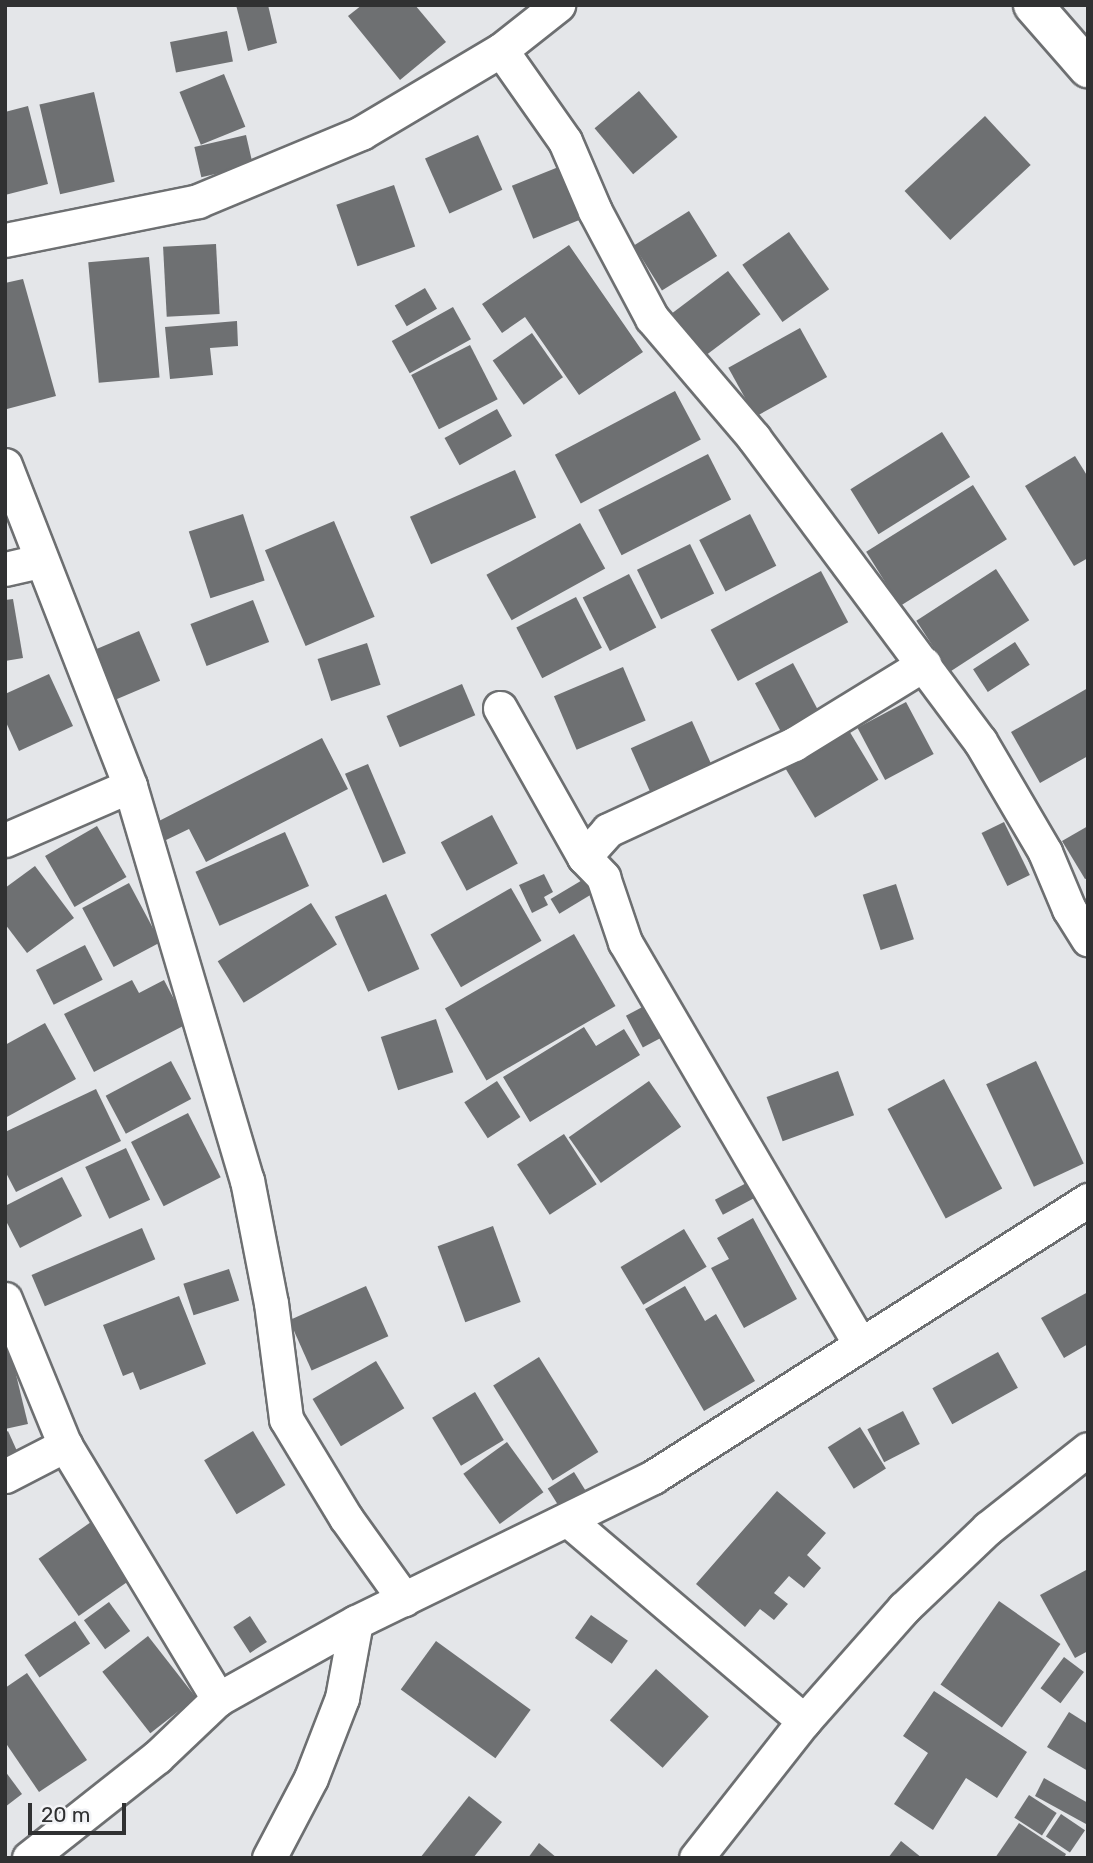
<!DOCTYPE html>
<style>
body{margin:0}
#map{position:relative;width:1093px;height:1863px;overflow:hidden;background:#e4e6e9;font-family:Rubik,sans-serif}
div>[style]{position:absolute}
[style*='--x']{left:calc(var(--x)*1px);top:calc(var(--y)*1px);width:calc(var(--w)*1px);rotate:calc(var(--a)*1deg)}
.building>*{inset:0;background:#6e7072;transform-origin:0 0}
.roads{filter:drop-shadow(2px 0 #6d6f71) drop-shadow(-2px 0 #6d6f71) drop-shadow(0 2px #6d6f71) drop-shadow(0 -2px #6d6f71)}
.street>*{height:33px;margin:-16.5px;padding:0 16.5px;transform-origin:16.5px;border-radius:16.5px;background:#fff}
.primary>*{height:38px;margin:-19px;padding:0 19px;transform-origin:19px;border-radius:19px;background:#fff}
span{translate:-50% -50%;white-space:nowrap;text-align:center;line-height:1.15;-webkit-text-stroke:7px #f2f3f6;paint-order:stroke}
.frame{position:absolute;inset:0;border:7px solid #303132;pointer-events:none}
.scale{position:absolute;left:28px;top:1803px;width:98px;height:32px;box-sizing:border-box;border:4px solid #303132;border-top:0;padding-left:9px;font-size:21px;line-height:24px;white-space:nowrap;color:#303132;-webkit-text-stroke:5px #f2f3f6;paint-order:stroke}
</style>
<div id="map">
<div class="building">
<i style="clip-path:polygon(236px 5px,268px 5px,277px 43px,248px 51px)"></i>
<i style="clip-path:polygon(362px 5px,415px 5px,446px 42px,400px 80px,348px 16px)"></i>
<i style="left:227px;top:31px;width:31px;height:58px;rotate:79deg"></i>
<i style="left:224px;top:74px;width:57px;height:48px;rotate:68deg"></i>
<i style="left:639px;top:91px;width:60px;height:58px;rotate:50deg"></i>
<i style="left:94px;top:92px;width:92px;height:56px;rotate:77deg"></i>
<i style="clip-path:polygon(28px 106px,48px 184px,5px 195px,5px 112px)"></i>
<i style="left:985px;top:116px;width:67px;height:110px;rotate:47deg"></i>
<i style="left:246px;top:135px;width:31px;height:53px;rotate:77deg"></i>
<i style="left:478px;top:135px;width:60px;height:58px;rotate:66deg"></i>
<i style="left:561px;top:166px;width:57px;height:53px;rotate:68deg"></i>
<i style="left:394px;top:185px;width:65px;height:61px;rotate:71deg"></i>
<i style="left:689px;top:211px;width:53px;height:65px;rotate:58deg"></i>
<i style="left:789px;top:232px;width:70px;height:57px;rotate:55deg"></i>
<i style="left:216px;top:244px;width:70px;height:53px;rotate:87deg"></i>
<i style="clip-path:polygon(569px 245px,643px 352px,579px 395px,525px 317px,502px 333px,482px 304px)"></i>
<i style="left:149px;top:257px;width:121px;height:61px;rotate:85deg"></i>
<i style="left:728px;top:271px;width:54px;height:70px;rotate:53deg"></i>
<i style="clip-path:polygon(23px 279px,56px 396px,7px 409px,5px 283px)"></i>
<i style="left:425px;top:288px;width:24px;height:35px;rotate:60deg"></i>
<i style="left:453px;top:307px;width:37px;height:70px;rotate:61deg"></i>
<i style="clip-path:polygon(237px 321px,238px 346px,210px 348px,213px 375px,170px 379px,165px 327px)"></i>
<i style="left:800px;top:328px;width:56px;height:82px;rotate:61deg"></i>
<i style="left:532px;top:333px;width:54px;height:48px;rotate:55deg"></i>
<i style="left:470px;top:345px;width:61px;height:66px;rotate:63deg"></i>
<i style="left:675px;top:391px;width:55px;height:136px;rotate:62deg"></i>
<i style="left:497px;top:409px;width:31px;height:60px;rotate:61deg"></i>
<i style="left:942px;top:432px;width:53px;height:108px;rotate:58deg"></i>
<i style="left:708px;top:454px;width:51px;height:123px;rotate:63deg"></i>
<i style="clip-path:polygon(1075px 456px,1088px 477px,1088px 558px,1074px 566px,1025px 486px)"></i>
<i style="left:515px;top:470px;width:52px;height:115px;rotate:66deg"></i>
<i style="left:973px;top:485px;width:64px;height:126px;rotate:58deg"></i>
<i style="left:243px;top:514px;width:70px;height:57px;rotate:72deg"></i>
<i style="left:750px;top:514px;width:58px;height:57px;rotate:63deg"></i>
<i style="left:334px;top:521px;width:104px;height:75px;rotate:67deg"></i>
<i style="left:580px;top:523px;width:52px;height:107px;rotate:61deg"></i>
<i style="left:690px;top:544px;width:55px;height:59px;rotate:64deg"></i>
<i style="left:996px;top:569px;width:61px;height:95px;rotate:57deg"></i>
<i style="left:821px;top:571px;width:58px;height:125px;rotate:62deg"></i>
<i style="left:629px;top:574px;width:60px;height:52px;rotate:63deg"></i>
<i style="left:576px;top:597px;width:57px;height:67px;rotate:63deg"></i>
<i style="clip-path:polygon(13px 599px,23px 658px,5px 661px,5px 600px)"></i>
<i style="left:253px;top:600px;width:45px;height:67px;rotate:69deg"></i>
<i style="left:139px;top:631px;width:54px;height:48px;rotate:67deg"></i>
<i style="left:1015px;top:642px;width:27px;height:50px;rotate:57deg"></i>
<i style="left:367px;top:643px;width:44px;height:52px;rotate:72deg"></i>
<i style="left:793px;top:663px;width:67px;height:43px;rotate:62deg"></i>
<i style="left:623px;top:667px;width:58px;height:75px;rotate:67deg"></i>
<i style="clip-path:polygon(49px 674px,73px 726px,19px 751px,5px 720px,5px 694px)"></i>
<i style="left:462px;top:684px;width:34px;height:82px;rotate:67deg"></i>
<i style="clip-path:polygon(1088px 688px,1088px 756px,1040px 783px,1011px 732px)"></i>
<i style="left:906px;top:702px;width:59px;height:55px;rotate:62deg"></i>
<i style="left:692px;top:721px;width:59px;height:67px;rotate:66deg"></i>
<i style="left:845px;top:724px;width:65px;height:74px;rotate:59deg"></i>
<i style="clip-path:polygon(322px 738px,348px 789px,206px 862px,189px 829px,164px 841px,155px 823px)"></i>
<i style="left:368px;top:764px;width:97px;height:25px;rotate:67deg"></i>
<i style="left:492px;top:815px;width:55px;height:58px;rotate:62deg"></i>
<i style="left:1004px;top:822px;width:59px;height:25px;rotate:64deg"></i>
<i style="left:97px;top:826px;width:59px;height:60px;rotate:60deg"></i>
<i style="clip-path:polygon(1088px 826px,1088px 878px,1085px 879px,1062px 841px)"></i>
<i style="left:285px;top:832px;width:59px;height:98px;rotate:66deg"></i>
<i style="clip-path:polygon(35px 866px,74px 918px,27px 953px,5px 924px,5px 888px)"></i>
<i style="clip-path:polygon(544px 874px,553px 892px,544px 897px,548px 905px,532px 913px,519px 885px)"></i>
<i style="left:584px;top:879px;width:17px;height:39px;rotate:59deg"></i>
<i style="left:129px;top:883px;width:67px;height:53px;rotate:62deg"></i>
<i style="left:896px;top:884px;width:58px;height:35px;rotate:72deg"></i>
<i style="left:511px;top:888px;width:61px;height:93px;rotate:60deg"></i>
<i style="left:386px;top:894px;width:82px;height:56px;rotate:66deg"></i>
<i style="left:311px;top:903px;width:49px;height:110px;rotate:58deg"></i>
<i style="left:574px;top:934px;width:83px;height:149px;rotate:60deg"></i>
<i style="left:85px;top:945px;width:39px;height:55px;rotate:63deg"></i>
<i style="clip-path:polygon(132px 980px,139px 993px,164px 980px,187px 1024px,94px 1072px,64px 1014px)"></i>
<i style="left:648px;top:1004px;width:36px;height:25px;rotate:62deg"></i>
<i style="left:436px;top:1019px;width:56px;height:58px;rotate:72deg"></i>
<i style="clip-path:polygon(45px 1023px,76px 1079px,5px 1118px,5px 1045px)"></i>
<i style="clip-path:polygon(584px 1027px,596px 1046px,624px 1029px,640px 1055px,530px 1122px,503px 1077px)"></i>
<i style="left:171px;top:1061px;width:43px;height:74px;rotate:62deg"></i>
<i style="left:1036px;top:1061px;width:113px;height:55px;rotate:65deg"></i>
<i style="left:838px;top:1071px;width:47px;height:76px;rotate:70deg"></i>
<i style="left:944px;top:1079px;width:124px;height:64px;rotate:62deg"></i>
<i style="left:497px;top:1081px;width:43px;height:39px;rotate:57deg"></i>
<i style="left:649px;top:1081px;width:56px;height:98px;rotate:55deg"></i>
<i style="clip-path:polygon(96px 1089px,121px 1141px,16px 1192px,5px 1171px,5px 1132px)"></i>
<i style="left:188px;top:1113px;width:72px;height:64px;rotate:63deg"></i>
<i style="left:564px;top:1134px;width:60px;height:56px;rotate:57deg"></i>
<i style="left:126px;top:1148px;width:57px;height:45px;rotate:65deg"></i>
<i style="clip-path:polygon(62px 1177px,82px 1216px,20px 1248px,5px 1219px,5px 1206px)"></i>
<i style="left:752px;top:1180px;width:17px;height:42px;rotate:62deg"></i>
<i style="clip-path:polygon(753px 1218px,797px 1299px,744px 1328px,711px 1268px,729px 1259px,717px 1238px)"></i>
<i style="left:493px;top:1226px;width:81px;height:59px;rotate:70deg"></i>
<i style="left:142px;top:1228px;width:34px;height:120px;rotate:67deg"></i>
<i style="left:684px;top:1229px;width:44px;height:74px;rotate:59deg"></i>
<i style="left:229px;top:1269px;width:33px;height:48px;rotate:72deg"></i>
<i style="left:366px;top:1286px;width:55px;height:84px;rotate:66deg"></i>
<i style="clip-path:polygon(685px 1286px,705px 1321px,716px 1314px,755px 1381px,704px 1411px,645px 1309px)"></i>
<i style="clip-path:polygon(1088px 1292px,1088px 1344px,1064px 1358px,1041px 1318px)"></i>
<i style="clip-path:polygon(179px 1296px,206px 1364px,140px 1390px,133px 1372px,123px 1376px,103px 1325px)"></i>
<i style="clip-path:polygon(10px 1350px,28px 1424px,5px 1429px,5px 1351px)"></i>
<i style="left:998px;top:1352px;width:41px;height:75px;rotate:61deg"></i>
<i style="left:539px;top:1357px;width:112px;height:54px;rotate:58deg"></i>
<i style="left:376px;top:1361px;width:55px;height:74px;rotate:59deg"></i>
<i style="left:475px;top:1392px;width:56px;height:50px;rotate:59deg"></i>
<i style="left:903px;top:1411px;width:37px;height:40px;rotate:63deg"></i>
<i style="left:860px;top:1427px;width:49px;height:38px;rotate:58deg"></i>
<i style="clip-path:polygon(8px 1431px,17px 1451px,5px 1457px,5px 1433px)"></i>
<i style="left:253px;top:1431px;width:63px;height:57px;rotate:59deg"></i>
<i style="left:507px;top:1442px;width:62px;height:54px;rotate:54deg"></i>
<i style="left:574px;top:1472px;width:22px;height:31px;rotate:58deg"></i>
<i style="clip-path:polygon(777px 1491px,826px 1533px,807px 1555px,821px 1568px,804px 1588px,789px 1576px,774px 1593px,788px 1604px,774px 1620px,760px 1609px,745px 1627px,696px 1584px)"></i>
<i style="left:91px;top:1522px;width:70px;height:64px;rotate:55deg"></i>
<i style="clip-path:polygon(1088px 1569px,1088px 1651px,1075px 1658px,1040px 1595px)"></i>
<i style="left:999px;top:1601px;width:75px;height:102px;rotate:35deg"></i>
<i style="left:109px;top:1602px;width:36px;height:31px;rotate:54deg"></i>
<i style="left:591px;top:1615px;width:45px;height:28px;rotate:35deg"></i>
<i style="left:250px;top:1616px;width:31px;height:20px;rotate:57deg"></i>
<i style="left:75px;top:1621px;width:27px;height:61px;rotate:56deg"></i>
<i style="left:148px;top:1636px;width:78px;height:58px;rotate:52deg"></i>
<i style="left:436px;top:1641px;width:117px;height:60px;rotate:36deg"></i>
<i style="left:1064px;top:1657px;width:25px;height:39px;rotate:37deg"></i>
<i style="left:656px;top:1669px;width:71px;height:69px;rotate:42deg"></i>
<i style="clip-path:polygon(27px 1673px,87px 1760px,39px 1792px,5px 1742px,5px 1688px)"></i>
<i style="clip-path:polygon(934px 1691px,1027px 1752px,997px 1798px,966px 1778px,933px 1830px,894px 1804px,928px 1753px,903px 1736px)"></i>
<i style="clip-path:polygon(1069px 1712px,1088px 1724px,1088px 1771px,1047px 1747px)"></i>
<i style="clip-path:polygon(5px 1771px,22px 1794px,5px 1807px)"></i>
<i style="clip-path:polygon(1044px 1778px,1088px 1803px,1086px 1824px,1035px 1796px)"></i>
<i style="left:1029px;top:1795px;width:33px;height:27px;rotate:33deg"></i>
<i style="clip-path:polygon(469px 1796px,502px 1822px,473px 1858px,420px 1858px)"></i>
<i style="left:1061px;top:1814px;width:29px;height:27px;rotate:34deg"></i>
<i style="clip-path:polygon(1019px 1823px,1066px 1854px,1064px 1858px,995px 1858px)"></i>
<i style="clip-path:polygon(901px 1841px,922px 1858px,888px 1858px)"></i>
<i style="clip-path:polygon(539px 1843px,557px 1858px,528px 1858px)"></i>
</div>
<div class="roads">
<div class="street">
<i style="--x:501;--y:50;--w:111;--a:54.9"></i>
<i style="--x:565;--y:141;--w:76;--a:66.8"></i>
<i style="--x:595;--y:211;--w:121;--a:62"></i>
<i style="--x:652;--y:318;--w:157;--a:49.6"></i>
<i style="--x:754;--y:438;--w:378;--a:53.3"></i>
<i style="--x:980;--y:741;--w:129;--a:59.6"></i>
<i style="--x:1045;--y:852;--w:62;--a:67.2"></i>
<i style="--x:1069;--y:909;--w:36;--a:58"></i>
<i style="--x:5;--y:240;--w:197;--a:-11.4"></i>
<i style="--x:198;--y:201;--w:177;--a:-22.6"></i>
<i style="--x:361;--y:133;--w:163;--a:-30.7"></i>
<i style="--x:501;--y:50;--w:73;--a:-38.3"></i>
<i style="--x:5;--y:465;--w:344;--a:68.7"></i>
<i style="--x:130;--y:786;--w:411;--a:73.5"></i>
<i style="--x:247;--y:1180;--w:125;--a:79"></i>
<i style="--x:271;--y:1303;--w:117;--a:82.6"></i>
<i style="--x:286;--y:1419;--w:116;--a:58.8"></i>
<i style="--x:346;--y:1518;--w:100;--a:54.4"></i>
<i style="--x:5;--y:569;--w:35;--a:-13"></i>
<i style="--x:500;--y:708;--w:171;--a:60.6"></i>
<i style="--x:584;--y:857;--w:28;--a:46"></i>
<i style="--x:603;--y:877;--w:69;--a:71.3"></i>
<i style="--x:625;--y:942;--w:464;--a:59.7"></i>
<i style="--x:5;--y:840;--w:136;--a:-23.4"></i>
<i style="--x:584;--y:857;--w:36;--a:-48"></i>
<i style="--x:608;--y:830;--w:205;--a:-24.8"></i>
<i style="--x:794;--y:744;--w:153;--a:-31.6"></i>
<i style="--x:5;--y:1299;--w:158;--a:67.7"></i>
<i style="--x:65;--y:1445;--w:297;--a:58.9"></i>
<i style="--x:5;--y:1476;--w:68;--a:-27.3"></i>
<i style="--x:568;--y:1520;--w:310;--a:40.4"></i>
<i style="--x:29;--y:1858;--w:163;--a:-38.3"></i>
<i style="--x:157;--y:1757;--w:84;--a:-43.6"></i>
<i style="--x:218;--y:1699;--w:158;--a:-29.2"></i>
<i style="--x:356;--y:1622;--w:331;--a:-26"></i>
<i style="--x:653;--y:1477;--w:516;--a:-32.49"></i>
<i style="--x:269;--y:1858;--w:90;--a:-62.3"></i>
<i style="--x:311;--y:1778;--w:86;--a:-68.8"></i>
<i style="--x:342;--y:1698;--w:77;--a:-79.6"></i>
<i style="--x:696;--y:1858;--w:174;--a:-51.8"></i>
<i style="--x:804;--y:1721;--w:151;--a:-48.5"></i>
<i style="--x:904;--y:1608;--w:116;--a:-43.6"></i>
<i style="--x:988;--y:1528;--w:127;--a:-38.3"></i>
</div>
<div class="primary">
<i style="--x:1033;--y:5;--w:84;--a:48.9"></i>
</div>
</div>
<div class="frame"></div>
<div class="scale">20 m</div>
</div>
